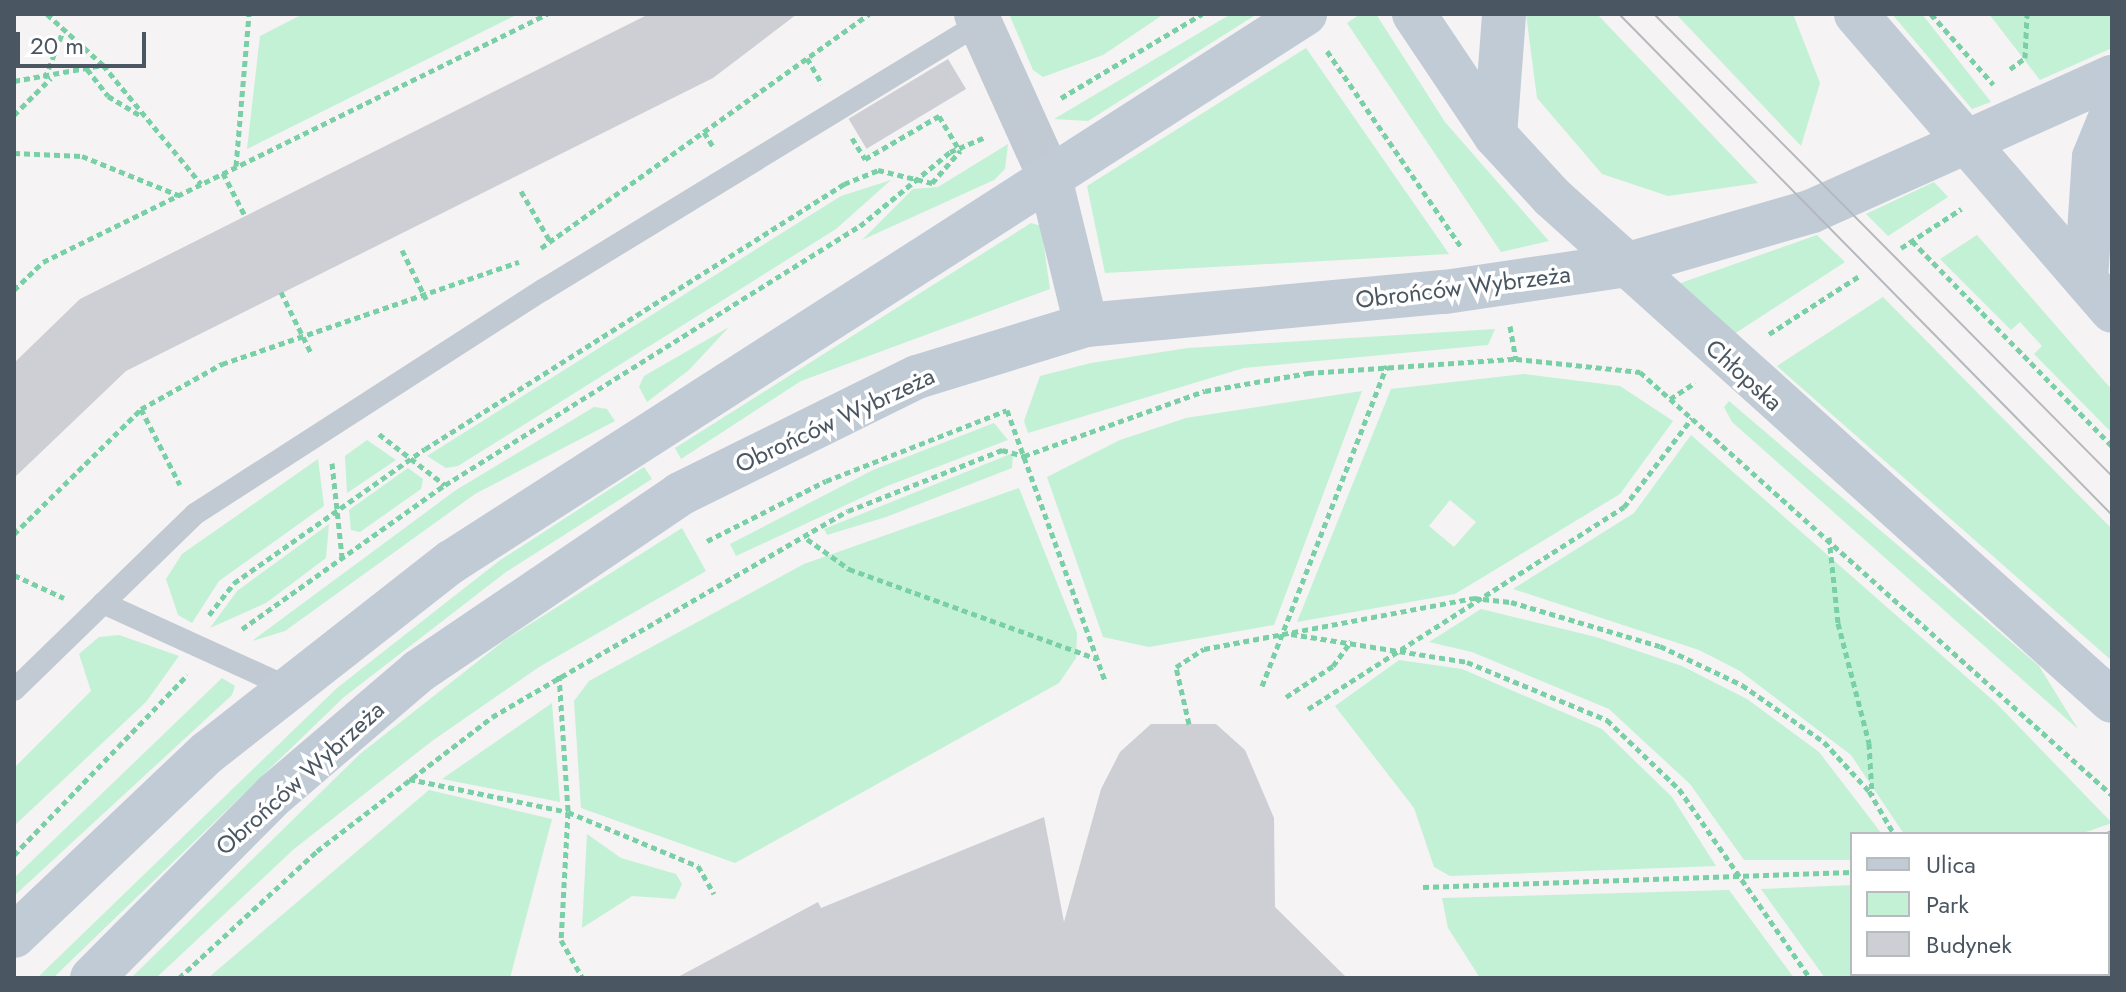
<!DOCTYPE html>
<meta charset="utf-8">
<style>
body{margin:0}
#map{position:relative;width:2126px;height:992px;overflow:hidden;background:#f5f3f3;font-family:Jost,sans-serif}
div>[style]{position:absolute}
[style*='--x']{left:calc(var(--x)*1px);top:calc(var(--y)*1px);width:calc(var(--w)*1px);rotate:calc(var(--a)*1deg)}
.green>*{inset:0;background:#c3f1d5}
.building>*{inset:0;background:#cdcfd5;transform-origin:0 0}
.path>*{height:5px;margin-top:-2.5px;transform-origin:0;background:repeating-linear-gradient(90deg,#7ad0a6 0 6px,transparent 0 10px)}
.lane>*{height:22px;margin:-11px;padding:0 11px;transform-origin:11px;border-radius:11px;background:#c1cad2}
.street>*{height:44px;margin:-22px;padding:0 22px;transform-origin:22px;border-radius:22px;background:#c1cad2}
.secondary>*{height:44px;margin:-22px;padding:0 22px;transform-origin:22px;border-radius:22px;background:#c1cbd6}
.tram>*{height:2px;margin:-1px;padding:0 1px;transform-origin:1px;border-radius:1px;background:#b5b8bd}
span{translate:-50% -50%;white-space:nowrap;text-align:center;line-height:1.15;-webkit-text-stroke:7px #fff;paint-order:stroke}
.street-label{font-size:24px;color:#4a5661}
.frame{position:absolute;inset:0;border:16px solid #4a5661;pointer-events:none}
.legend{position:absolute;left:1850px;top:832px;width:260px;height:144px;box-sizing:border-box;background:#fff;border:2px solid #b7bbc0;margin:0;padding:10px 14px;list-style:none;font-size:24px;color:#4a5661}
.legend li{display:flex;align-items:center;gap:16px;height:40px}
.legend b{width:40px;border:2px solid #b7bbc0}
.scale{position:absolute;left:16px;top:32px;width:130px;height:36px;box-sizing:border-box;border:4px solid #4a5661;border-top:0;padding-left:10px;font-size:24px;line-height:28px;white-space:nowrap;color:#4a5661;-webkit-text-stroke:6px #fff;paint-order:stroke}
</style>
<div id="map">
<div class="green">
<i style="clip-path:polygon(303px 14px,518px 14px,247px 149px,260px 36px)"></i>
<i style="clip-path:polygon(1009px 14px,1164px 14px,1103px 55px,1043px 77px,1033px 70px)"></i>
<i style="clip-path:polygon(1231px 14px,1257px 14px,1088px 121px,1054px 119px)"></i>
<i style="clip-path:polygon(1360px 14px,1376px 14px,1445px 122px,1549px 241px,1501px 252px,1347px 23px)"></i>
<i style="clip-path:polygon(1526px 14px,1597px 14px,1758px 183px,1668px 196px,1602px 174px,1537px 98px)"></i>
<i style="clip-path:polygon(1676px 14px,1793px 14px,1820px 83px,1801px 146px)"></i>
<i style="clip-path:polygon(1892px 14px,1922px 14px,1991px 102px,1972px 109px)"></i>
<i style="clip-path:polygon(1989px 14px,2112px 14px,2112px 48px,2040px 80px)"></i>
<i style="clip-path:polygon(1306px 48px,1449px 254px,1105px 273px,1087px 186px)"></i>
<i style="clip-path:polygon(1008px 144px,1005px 169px,994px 180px,862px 240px,913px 189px,938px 187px)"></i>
<i style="clip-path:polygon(891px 180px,836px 229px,458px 466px,446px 468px,427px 456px,841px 196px)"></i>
<i style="clip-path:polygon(1934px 182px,1948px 197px,1888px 236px,1866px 214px)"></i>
<i style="clip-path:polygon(1031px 223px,1041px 226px,1050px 289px,801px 381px,681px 459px,675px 448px)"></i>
<i style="clip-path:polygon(1817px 235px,1845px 262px,1731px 336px,1678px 284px)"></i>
<i style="clip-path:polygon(1977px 235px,2112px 390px,2112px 433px,2034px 354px,2042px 346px,2020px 322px,2011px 330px,1940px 259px)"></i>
<i style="clip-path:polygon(1883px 297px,2112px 529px,2112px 661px,1777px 366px)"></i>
<i style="clip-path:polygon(729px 327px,689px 370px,647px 402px,639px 387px,644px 376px)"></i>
<i style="clip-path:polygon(1495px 329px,1488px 345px,1244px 368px,1028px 433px,1024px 421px,1040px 376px,1091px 363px,1188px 348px)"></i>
<i style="clip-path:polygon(evenodd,1524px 374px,1620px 386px,1673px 421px,1620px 494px,1455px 594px,1297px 622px,1391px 389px,1524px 374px,1450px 500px,1476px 522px,1454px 547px,1429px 526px,1450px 500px)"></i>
<i style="clip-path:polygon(1362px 391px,1274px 625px,1149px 647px,1103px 637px,1047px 477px,1120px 440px,1186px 418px)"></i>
<i style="clip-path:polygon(1729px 401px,2039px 666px,2078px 729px,1732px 422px,1724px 407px)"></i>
<i style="clip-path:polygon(594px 407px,607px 409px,615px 421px,475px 494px,285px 631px,252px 641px,456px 490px)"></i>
<i style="clip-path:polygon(994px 423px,1008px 440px,887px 486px,736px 556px,730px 544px,873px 470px)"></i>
<i style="clip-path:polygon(1691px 435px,1996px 703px,2112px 823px,2080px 834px,1904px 834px,1851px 755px,1740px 671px,1699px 650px,1513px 589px,1634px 513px)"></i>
<i style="clip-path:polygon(367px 440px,396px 460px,347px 493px,345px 456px)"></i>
<i style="clip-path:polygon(1013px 453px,1012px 468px,886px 517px,827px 535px,824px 529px)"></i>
<i style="clip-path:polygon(318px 459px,324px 506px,219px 581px,192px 623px,178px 615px,166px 579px,182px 554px)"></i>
<i style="clip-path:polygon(644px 467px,652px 479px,506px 572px,344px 697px,53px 978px,37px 978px,337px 688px,499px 561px)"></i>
<i style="clip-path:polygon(408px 468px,423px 479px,421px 489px,360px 532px,351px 530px,349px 510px)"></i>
<i style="clip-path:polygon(1019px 488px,1077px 633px,1076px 658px,1059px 683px,735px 863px,581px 808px,574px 701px,589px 681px,804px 564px)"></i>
<i style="clip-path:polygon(329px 524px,326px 558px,266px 603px,210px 628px,237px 591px)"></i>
<i style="clip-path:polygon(682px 528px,706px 571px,539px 667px,432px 741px,294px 849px,156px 978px,131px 978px,360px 754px,505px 640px)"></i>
<i style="clip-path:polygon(1481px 609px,1596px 637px,1682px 666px,1747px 699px,1819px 752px,1882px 834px,1852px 834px,1852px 860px,1744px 860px,1690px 784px,1609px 709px,1472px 652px,1429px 642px)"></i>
<i style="clip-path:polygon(119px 635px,179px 656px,146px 702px,14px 826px,14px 768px,91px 691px,79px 654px,99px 637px)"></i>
<i style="clip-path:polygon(1399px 660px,1462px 669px,1602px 729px,1672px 797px,1716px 866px,1450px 876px,1434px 867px,1414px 808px,1335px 706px)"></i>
<i style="clip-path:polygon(222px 678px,235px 686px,232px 695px,14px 896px,14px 878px)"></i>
<i style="clip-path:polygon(552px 703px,560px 802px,442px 779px)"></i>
<i style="clip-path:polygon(429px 790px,552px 819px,510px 978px,208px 978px)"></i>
<i style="clip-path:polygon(587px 834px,621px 858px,676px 874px,682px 884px,675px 899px,632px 896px,582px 928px)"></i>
<i style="clip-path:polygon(2112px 844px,2112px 978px,1930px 978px,2108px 974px)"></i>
<i style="clip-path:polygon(1852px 885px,1852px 974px,1909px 978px,1825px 978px,1761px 889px)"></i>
<i style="clip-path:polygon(1729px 890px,1794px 978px,1480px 978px,1448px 928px,1442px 898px)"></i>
</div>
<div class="building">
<i style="clip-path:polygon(649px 14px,797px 14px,713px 78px,126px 371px,14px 478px,14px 363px,80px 299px)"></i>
<i style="left:948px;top:59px;width:35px;height:116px;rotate:59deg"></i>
<i style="clip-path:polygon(1151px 724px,1216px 724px,1245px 750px,1274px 818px,1275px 907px,1347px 978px,676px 978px,818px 902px,821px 908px,1044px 817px,1064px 922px,1101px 789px,1120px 752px)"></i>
</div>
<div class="path">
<i style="--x:47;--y:14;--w:76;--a:42.3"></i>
<i style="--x:103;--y:65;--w:154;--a:50.5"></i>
<i style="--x:1931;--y:14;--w:94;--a:48.5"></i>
<i style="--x:1327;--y:51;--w:237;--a:55.6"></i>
<i style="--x:807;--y:58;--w:30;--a:60"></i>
<i style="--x:87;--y:69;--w:34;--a:52"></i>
<i style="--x:108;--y:96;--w:37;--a:31"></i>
<i style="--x:2010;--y:69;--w:19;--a:-36"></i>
<i style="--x:2025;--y:58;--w:44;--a:-87.4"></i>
<i style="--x:45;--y:78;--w:50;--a:-69"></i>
<i style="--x:14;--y:81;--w:90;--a:-10.2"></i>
<i style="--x:1061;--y:98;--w:164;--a:-30.8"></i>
<i style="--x:14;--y:115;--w:52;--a:-45"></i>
<i style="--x:704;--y:132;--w:19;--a:58"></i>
<i style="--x:852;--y:138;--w:25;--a:58"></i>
<i style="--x:865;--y:159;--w:86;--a:-30.2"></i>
<i style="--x:939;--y:116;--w:41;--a:59"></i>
<i style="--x:14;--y:153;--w:68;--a:2.5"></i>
<i style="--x:82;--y:156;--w:104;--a:22.1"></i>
<i style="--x:236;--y:166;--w:153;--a:-85.1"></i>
<i style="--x:223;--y:173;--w:48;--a:62.9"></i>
<i style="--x:521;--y:191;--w:58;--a:59.9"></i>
<i style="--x:1912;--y:241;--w:286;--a:45.7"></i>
<i style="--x:541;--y:248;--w:403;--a:-35.5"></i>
<i style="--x:1901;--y:248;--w:72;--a:-33"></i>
<i style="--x:402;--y:250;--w:55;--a:63.9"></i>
<i style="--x:14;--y:290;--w:40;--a:-44"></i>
<i style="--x:43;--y:262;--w:562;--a:-26.2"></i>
<i style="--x:281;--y:292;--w:68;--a:63.8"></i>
<i style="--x:1510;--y:326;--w:34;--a:80"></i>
<i style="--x:1769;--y:334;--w:107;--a:-32.8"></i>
<i style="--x:1670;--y:399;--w:30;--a:-33"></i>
<i style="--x:141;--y:409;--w:85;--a:62.8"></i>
<i style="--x:379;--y:434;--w:83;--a:37.7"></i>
<i style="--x:332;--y:463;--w:95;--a:83.9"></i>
<i style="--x:14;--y:534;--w:178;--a:-44.5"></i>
<i style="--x:141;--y:409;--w:93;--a:-29.1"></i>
<i style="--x:222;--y:364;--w:314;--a:-19"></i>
<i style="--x:1829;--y:537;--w:86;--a:84"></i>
<i style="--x:1838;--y:623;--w:124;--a:75.5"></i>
<i style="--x:1869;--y:743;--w:52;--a:86.7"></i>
<i style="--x:807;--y:539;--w:52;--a:35.5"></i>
<i style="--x:849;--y:569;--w:264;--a:19.9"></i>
<i style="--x:707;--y:541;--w:133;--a:-26.8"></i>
<i style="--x:826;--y:481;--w:194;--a:-21.4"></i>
<i style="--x:1007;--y:410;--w:290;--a:70.1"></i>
<i style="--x:14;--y:575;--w:55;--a:24.7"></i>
<i style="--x:209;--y:615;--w:41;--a:-52"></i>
<i style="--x:234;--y:583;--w:233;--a:-35.1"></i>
<i style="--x:425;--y:449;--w:496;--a:-32.3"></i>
<i style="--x:844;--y:184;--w:37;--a:-22"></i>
<i style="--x:878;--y:170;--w:56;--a:13.5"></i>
<i style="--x:932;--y:183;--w:43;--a:-48.8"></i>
<i style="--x:242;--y:629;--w:249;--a:-35.4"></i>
<i style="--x:445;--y:485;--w:489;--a:-32"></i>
<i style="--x:860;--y:226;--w:117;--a:-39.4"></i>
<i style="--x:950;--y:152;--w:38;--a:-23"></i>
<i style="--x:1291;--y:634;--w:178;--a:9"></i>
<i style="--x:1467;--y:662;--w:152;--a:22.5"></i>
<i style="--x:1607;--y:720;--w:100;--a:43.8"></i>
<i style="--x:1679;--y:789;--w:230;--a:55.3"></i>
<i style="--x:559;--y:675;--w:137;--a:86.2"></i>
<i style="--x:568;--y:812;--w:128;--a:93.1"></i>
<i style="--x:561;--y:940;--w:43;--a:60.4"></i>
<i style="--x:1262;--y:686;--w:344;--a:-68.7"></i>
<i style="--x:1286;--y:697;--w:56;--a:-33.4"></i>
<i style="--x:1333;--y:666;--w:31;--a:-54"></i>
<i style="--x:1308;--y:709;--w:375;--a:-32.6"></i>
<i style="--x:1624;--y:507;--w:112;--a:-52.6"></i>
<i style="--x:1189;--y:724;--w:58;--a:-102.8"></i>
<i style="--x:1176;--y:667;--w:33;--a:-33"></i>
<i style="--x:1204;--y:649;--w:274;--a:-10.7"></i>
<i style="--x:1473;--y:598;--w:38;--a:6"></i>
<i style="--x:1511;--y:602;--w:155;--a:16.5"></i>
<i style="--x:1660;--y:646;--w:91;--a:25.4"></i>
<i style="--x:1742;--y:685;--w:100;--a:34.8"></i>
<i style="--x:1824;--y:742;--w:67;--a:47.4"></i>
<i style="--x:1869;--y:791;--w:50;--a:59.8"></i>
<i style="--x:409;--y:779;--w:162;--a:11.7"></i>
<i style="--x:568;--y:812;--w:141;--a:22.6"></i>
<i style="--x:698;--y:866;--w:32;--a:60"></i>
<i style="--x:2107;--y:834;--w:5;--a:-22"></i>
<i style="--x:14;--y:855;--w:250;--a:-46.1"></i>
<i style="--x:1423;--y:887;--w:429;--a:-2"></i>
<i style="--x:2108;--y:899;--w:4;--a:27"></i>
<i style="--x:179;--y:978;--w:188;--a:-42.6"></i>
<i style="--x:317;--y:851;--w:220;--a:-37.4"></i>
<i style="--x:492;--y:717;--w:411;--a:-30.1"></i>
<i style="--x:848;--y:511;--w:166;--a:-21.6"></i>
<i style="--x:1002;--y:450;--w:23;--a:15"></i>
<i style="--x:1024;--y:456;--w:192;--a:-19.8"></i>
<i style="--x:1205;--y:391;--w:105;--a:-9.9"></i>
<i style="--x:1308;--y:373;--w:208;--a:-3.9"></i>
<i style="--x:1516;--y:359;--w:125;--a:6"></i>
<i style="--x:1640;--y:372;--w:634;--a:41.87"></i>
<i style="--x:1920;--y:978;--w:4;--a:-90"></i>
</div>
<div class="lane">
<i style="--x:103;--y:603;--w:202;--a:24.5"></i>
<i style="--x:14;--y:690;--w:252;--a:-44.2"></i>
<i style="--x:195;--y:514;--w:414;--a:-32.8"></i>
<i style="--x:543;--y:290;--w:512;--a:-31.42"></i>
</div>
<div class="street">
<i style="--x:976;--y:14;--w:180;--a:65.7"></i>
</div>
<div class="secondary">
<i style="--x:1414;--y:14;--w:146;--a:56.2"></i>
<i style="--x:1495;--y:135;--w:84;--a:47.4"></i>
<i style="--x:1552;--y:197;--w:753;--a:41.99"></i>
<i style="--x:1856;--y:14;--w:392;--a:49.2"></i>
<i style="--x:1495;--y:135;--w:121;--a:-85.7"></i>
<i style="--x:1050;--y:178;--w:151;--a:76.2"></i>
<i style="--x:2086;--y:280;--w:123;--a:-86.3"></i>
<i style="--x:2094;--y:157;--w:48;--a:-67.8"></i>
<i style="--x:14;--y:936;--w:266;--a:-43.5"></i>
<i style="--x:207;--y:753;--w:310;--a:-38.1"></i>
<i style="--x:451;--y:562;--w:1015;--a:-32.69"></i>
<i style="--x:92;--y:978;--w:260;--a:-45.2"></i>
<i style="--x:275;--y:794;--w:189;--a:-40.5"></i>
<i style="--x:419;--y:671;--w:315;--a:-34.1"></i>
<i style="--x:680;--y:494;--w:264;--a:-26.3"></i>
<i style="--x:917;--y:377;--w:177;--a:-17.1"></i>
<i style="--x:1086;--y:325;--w:361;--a:-5.3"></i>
<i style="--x:1445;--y:292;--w:179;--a:-8.4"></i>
<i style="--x:1622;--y:266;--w:198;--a:-16.1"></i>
<i style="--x:1812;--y:211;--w:329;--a:-24.1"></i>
</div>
<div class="tram">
<i style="--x:1619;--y:14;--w:703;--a:45.46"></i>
<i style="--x:1654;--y:14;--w:651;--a:45.25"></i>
</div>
<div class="street-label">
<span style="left:1463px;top:287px;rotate:-7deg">Obrońców Wybrzeża</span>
<span style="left:1744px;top:375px;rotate:42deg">Chłopska</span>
<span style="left:835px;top:420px;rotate:-25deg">Obrońców Wybrzeża</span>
<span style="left:300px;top:778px;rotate:-42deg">Obrońców Wybrzeża</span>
</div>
<div class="frame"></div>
<ul class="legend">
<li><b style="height:10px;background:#c1cbd6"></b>Ulica</li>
<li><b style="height:22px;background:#c3f1d5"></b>Park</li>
<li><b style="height:22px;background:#cdcfd5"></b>Budynek</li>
</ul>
<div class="scale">20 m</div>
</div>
